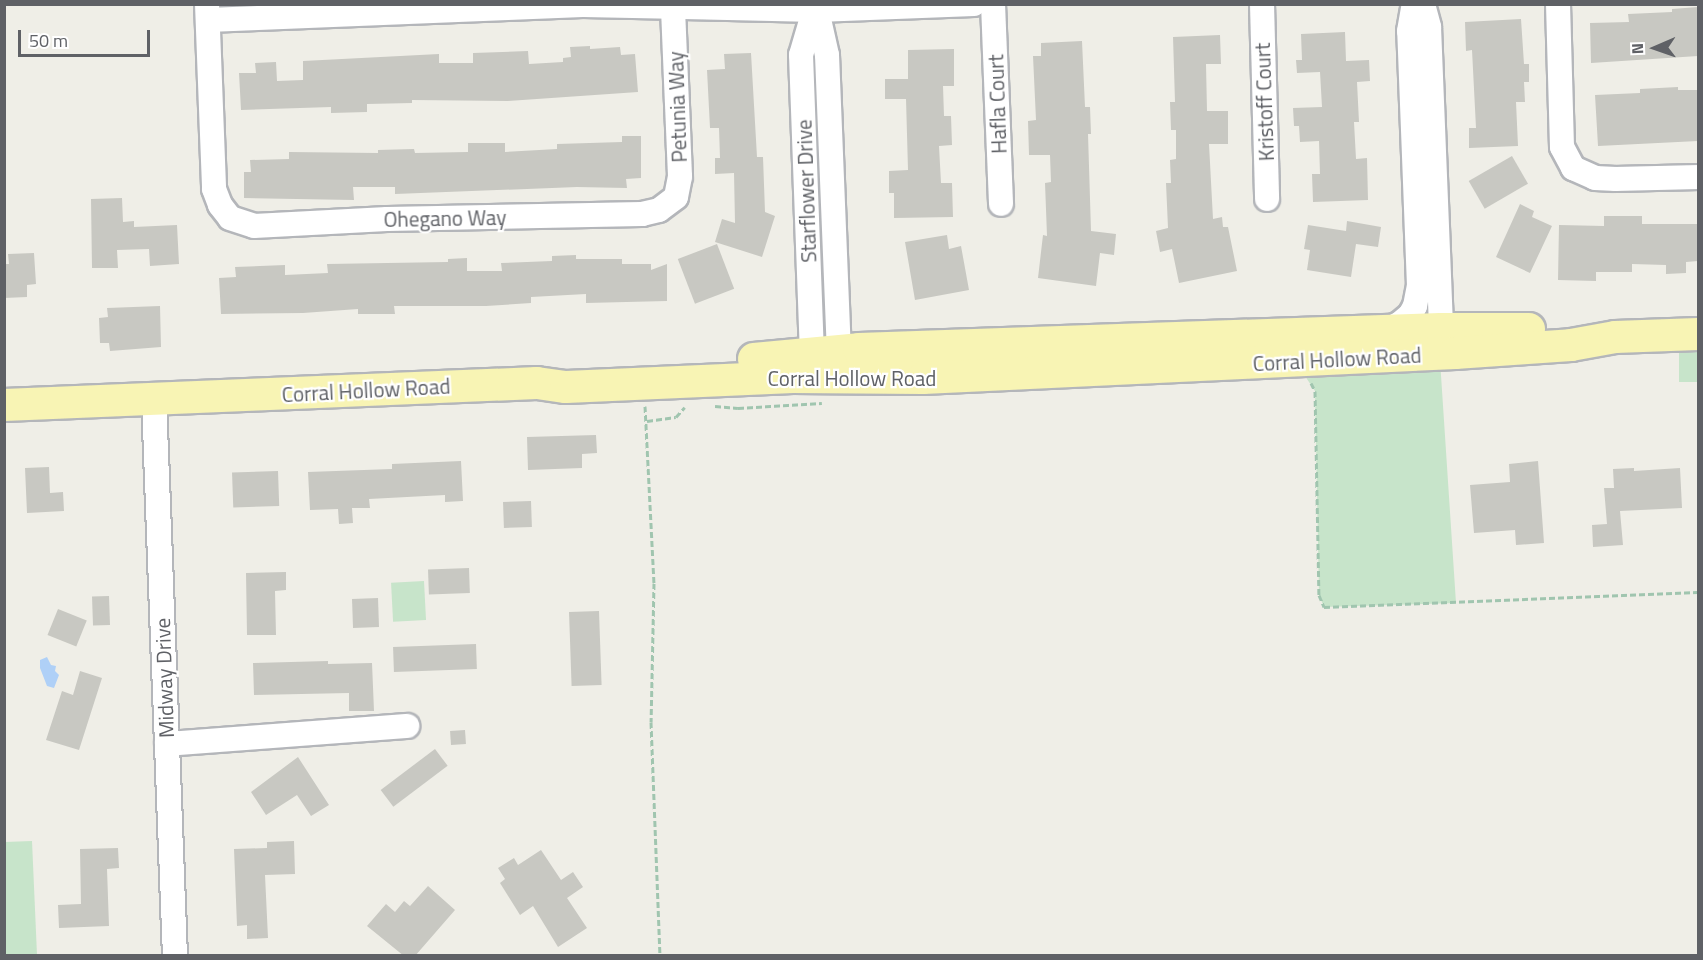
<!DOCTYPE html>
<style>
body{margin:0}
#map{position:relative;width:1703px;height:960px;overflow:hidden;background:#efeee7;font-family:"Titillium Web",sans-serif}
div>[style]{position:absolute}
[style*='--x']{left:calc(var(--x)*1px);top:calc(var(--y)*1px);width:calc(var(--w)*1px);rotate:calc(var(--a)*1deg)}
.green>*{inset:0;background:#c7e4ca;transform-origin:0 0}
.water>*{inset:0;background:#afd0f7}
.building>*{inset:0;background:#c8c8c2;transform-origin:0 0}
.path>*{height:3px;margin-top:-1.5px;transform-origin:0;background:repeating-linear-gradient(90deg,#a0c5af 0 6px,transparent 0 9px)}
.roads{filter:drop-shadow(2px 0 #b4b6ba) drop-shadow(-2px 0 #b4b6ba) drop-shadow(0 2px #b4b6ba) drop-shadow(0 -2px #b4b6ba)}
.minor>*{height:24px;margin:-12px;padding:0 12px;transform-origin:12px;border-radius:12px;background:#fff}
.major>*{height:32px;margin:-16px;padding:0 16px;transform-origin:16px;border-radius:16px;background:#f8f4b4}
span{translate:-50% -50%;white-space:nowrap;text-align:center;line-height:1.15;-webkit-text-stroke:4.5px #fff;paint-order:stroke}
.street-label{font-size:21px;color:#5f6166}
.frame{position:absolute;inset:0;border:6px solid #5f6166;pointer-events:none}
.north{position:absolute;left:1625px;top:18px;width:60px;height:60px;-webkit-text-stroke:4px #fff;paint-order:stroke;rotate:268deg;font-size:16px;font-weight:700;line-height:24px;text-align:center;color:#5f6166}
.north::after{content:'';display:block;margin:auto;width:21px;height:27px;background:#5f6166;clip-path:polygon(50% 0,100% 100%,50% 72%,0 100%)}
.scale{position:absolute;left:18px;top:30px;width:132px;height:27px;box-sizing:border-box;border:3px solid #5f6166;border-top:0;padding-left:8px;font-size:18px;line-height:21px;white-space:nowrap;color:#5f6166;-webkit-text-stroke:4px #fff;paint-order:stroke}
</style>
<div id="map">
<div class="green">
<i style="left:1698px;top:345px;width:37px;height:19px;rotate:90deg"></i>
<i style="clip-path:polygon(1440px 360px,1456px 603px,1324px 607px,1319px 595px,1315px 391px,1305px 376px,1305px 367px)"></i>
<i style="left:424px;top:581px;width:39px;height:33px;rotate:87deg"></i>
<i style="clip-path:polygon(32px 841px,37px 955px,5px 955px,5px 842px)"></i>
</div>
<div class="water">
<i style="clip-path:polygon(47px 657px,51px 665px,56px 666px,55px 671px,59px 675px,54px 688px,47px 686px,40px 668px,40px 660px)"></i>
</div>
<div class="building">
<i style="clip-path:polygon(1698px 7px,1698px 56px,1591px 63px,1590px 23px,1629px 22px,1628px 14px,1672px 12px,1672px 9px)"></i>
<i style="clip-path:polygon(1521px 19px,1524px 64px,1529px 64px,1529px 82px,1524px 82px,1525px 102px,1516px 102px,1518px 146px,1469px 148px,1469px 128px,1476px 128px,1472px 50px,1466px 51px,1465px 22px)"></i>
<i style="clip-path:polygon(1345px 32px,1346px 61px,1369px 60px,1370px 81px,1357px 82px,1359px 122px,1354px 122px,1356px 159px,1367px 158px,1368px 200px,1313px 202px,1312px 174px,1320px 174px,1319px 141px,1300px 142px,1299px 126px,1294px 126px,1293px 108px,1322px 107px,1320px 72px,1297px 73px,1296px 60px,1302px 60px,1301px 34px)"></i>
<i style="clip-path:polygon(1220px 35px,1221px 64px,1206px 64px,1207px 111px,1228px 111px,1228px 144px,1209px 144px,1213px 219px,1222px 217px,1223px 227px,1228px 227px,1237px 271px,1179px 283px,1172px 249px,1160px 252px,1156px 231px,1168px 228px,1166px 183px,1171px 183px,1170px 160px,1176px 159px,1176px 130px,1171px 130px,1170px 102px,1175px 102px,1173px 37px)"></i>
<i style="clip-path:polygon(1082px 41px,1085px 107px,1090px 107px,1091px 134px,1088px 134px,1091px 231px,1116px 234px,1114px 255px,1100px 253px,1096px 286px,1038px 278px,1043px 235px,1047px 236px,1045px 183px,1051px 182px,1050px 155px,1029px 155px,1028px 121px,1036px 120px,1033px 56px,1041px 56px,1041px 43px)"></i>
<i style="clip-path:polygon(590px 46px,590px 49px,620px 47px,621px 55px,635px 54px,638px 92px,508px 101px,412px 100px,412px 103px,367px 104px,367px 112px,331px 113px,331px 107px,241px 110px,239px 73px,256px 73px,255px 63px,276px 62px,277px 81px,303px 80px,303px 61px,439px 54px,439px 63px,473px 63px,473px 53px,528px 51px,529px 64px,563px 62px,563px 58px,571px 57px,570px 47px)"></i>
<i style="clip-path:polygon(954px 49px,954px 86px,943px 86px,944px 116px,951px 116px,952px 145px,939px 146px,941px 183px,952px 183px,953px 217px,894px 218px,894px 193px,889px 193px,889px 171px,908px 170px,906px 99px,885px 99px,885px 79px,908px 79px,908px 50px)"></i>
<i style="clip-path:polygon(751px 53px,757px 157px,763px 157px,765px 212px,775px 216px,762px 257px,715px 242px,722px 219px,735px 223px,734px 173px,715px 174px,715px 158px,720px 158px,719px 128px,710px 128px,707px 70px,725px 69px,724px 54px)"></i>
<i style="clip-path:polygon(1678px 87px,1678px 90px,1698px 90px,1698px 141px,1598px 146px,1595px 95px,1640px 93px,1640px 89px)"></i>
<i style="clip-path:polygon(622px 136px,641px 136px,641px 178px,626px 179px,627px 188px,577px 187px,395px 194px,395px 187px,353px 187px,354px 200px,244px 198px,244px 172px,251px 172px,250px 160px,289px 159px,289px 152px,378px 153px,378px 150px,414px 149px,415px 153px,468px 152px,468px 143px,505px 143px,505px 152px,557px 149px,557px 144px,622px 142px)"></i>
<i style="left:1512px;top:156px;width:32px;height:50px;rotate:60deg"></i>
<i style="clip-path:polygon(122px 198px,123px 222px,134px 221px,134px 227px,177px 225px,179px 264px,150px 266px,149px 249px,117px 250px,118px 268px,92px 268px,91px 199px)"></i>
<i style="clip-path:polygon(1520px 204px,1534px 211px,1532px 217px,1552px 226px,1530px 273px,1496px 257px)"></i>
<i style="clip-path:polygon(1604px 216px,1642px 216px,1642px 224px,1698px 224px,1698px 261px,1686px 262px,1686px 273px,1666px 274px,1666px 265px,1632px 264px,1632px 272px,1596px 272px,1596px 281px,1558px 280px,1559px 225px,1604px 226px)"></i>
<i style="clip-path:polygon(1347px 221px,1381px 227px,1378px 247px,1356px 244px,1351px 277px,1307px 270px,1310px 250px,1304px 249px,1308px 225px,1346px 231px)"></i>
<i style="clip-path:polygon(947px 235px,949px 249px,961px 246px,969px 290px,915px 300px,905px 242px)"></i>
<i style="left:717px;top:244px;width:48px;height:42px;rotate:69deg"></i>
<i style="clip-path:polygon(34px 253px,36px 284px,27px 285px,27px 297px,4px 298px,4px 264px,9px 264px,8px 254px)"></i>
<i style="clip-path:polygon(576px 255px,576px 259px,622px 259px,622px 264px,651px 264px,651px 270px,667px 264px,667px 301px,586px 303px,586px 294px,531px 297px,531px 303px,486px 306px,394px 306px,395px 314px,358px 314px,358px 309px,303px 313px,221px 314px,219px 278px,236px 277px,235px 267px,285px 265px,285px 275px,328px 273px,327px 264px,448px 262px,448px 259px,467px 258px,467px 271px,502px 271px,501px 263px,552px 261px,552px 256px)"></i>
<i style="clip-path:polygon(160px 306px,161px 347px,110px 351px,109px 343px,100px 343px,99px 318px,108px 317px,107px 308px)"></i>
<i style="clip-path:polygon(596px 435px,597px 453px,582px 454px,582px 468px,528px 470px,527px 437px)"></i>
<i style="clip-path:polygon(461px 461px,463px 501px,445px 502px,445px 495px,369px 499px,370px 508px,352px 508px,353px 523px,339px 524px,338px 509px,310px 510px,308px 472px,392px 469px,392px 464px)"></i>
<i style="clip-path:polygon(1538px 461px,1544px 543px,1516px 545px,1515px 530px,1474px 533px,1470px 485px,1510px 482px,1509px 464px)"></i>
<i style="clip-path:polygon(49px 467px,50px 493px,63px 492px,64px 511px,27px 513px,25px 468px)"></i>
<i style="clip-path:polygon(1634px 468px,1634px 471px,1680px 468px,1682px 508px,1620px 511px,1623px 545px,1593px 547px,1592px 525px,1607px 524px,1604px 488px,1614px 488px,1613px 469px)"></i>
<i style="left:278px;top:471px;width:35px;height:46px;rotate:88deg"></i>
<i style="left:531px;top:501px;width:26px;height:28px;rotate:88deg"></i>
<i style="left:469px;top:568px;width:25px;height:41px;rotate:88deg"></i>
<i style="clip-path:polygon(286px 572px,286px 590px,275px 591px,276px 635px,247px 635px,246px 573px)"></i>
<i style="left:109px;top:596px;width:29px;height:17px;rotate:88deg"></i>
<i style="left:378px;top:598px;width:29px;height:26px;rotate:88deg"></i>
<i style="left:58px;top:609px;width:31px;height:28px;rotate:22deg"></i>
<i style="left:599px;top:611px;width:74px;height:30px;rotate:88deg"></i>
<i style="left:476px;top:644px;width:25px;height:83px;rotate:88deg"></i>
<i style="clip-path:polygon(328px 661px,328px 664px,372px 663px,374px 711px,349px 711px,349px 693px,254px 695px,253px 663px)"></i>
<i style="clip-path:polygon(80px 671px,102px 678px,79px 750px,46px 740px,62px 691px,73px 695px)"></i>
<i style="left:465px;top:730px;width:14px;height:15px;rotate:86deg"></i>
<i style="left:435px;top:749px;width:21px;height:68px;rotate:53deg"></i>
<i style="clip-path:polygon(298px 757px,329px 805px,311px 816px,297px 795px,266px 815px,251px 792px)"></i>
<i style="clip-path:polygon(294px 841px,295px 874px,265px 875px,268px 938px,247px 939px,247px 925px,237px 926px,234px 849px,267px 848px,267px 842px)"></i>
<i style="clip-path:polygon(118px 848px,119px 868px,107px 869px,109px 926px,59px 928px,58px 905px,81px 904px,80px 849px)"></i>
<i style="clip-path:polygon(541px 850px,561px 880px,573px 872px,583px 887px,567px 898px,587px 928px,558px 947px,533px 906px,520px 915px,500px 883px,505px 879px,498px 868px,514px 858px,518px 865px)"></i>
<i style="clip-path:polygon(428px 886px,455px 910px,415px 956px,404px 956px,367px 926px,386px 904px,395px 912px,404px 901px,410px 906px)"></i>
</div>
<div class="path">
<i style="--x:1311;--y:383;--w:9;--a:63"></i>
<i style="--x:1315;--y:391;--w:204;--a:88.9"></i>
<i style="--x:1319;--y:595;--w:13;--a:67"></i>
<i style="--x:1324;--y:607;--w:374;--a:-2.3"></i>
<i style="--x:645;--y:406;--w:177;--a:87.1"></i>
<i style="--x:654;--y:583;--w:139;--a:91.2"></i>
<i style="--x:651;--y:722;--w:234;--a:87.8"></i>
<i style="--x:715;--y:406;--w:23;--a:5"></i>
<i style="--x:738;--y:408;--w:84;--a:-3.4"></i>
<i style="--x:647;--y:421;--w:29;--a:-8"></i>
<i style="--x:676;--y:417;--w:13;--a:-48"></i>
</div>
<div class="roads">
<div class="minor">
<i style="--x:207;--y:4;--w:185;--a:87.8"></i>
<i style="--x:214;--y:189;--w:17;--a:69"></i>
<i style="--x:220;--y:205;--w:16;--a:52"></i>
<i style="--x:230;--y:218;--w:25;--a:18"></i>
<i style="--x:254;--y:226;--w:133;--a:-3"></i>
<i style="--x:387;--y:219;--w:255;--a:-1.1"></i>
<i style="--x:642;--y:214;--w:17;--a:-13"></i>
<i style="--x:659;--y:210;--w:21;--a:-37"></i>
<i style="--x:676;--y:197;--w:21;--a:-79"></i>
<i style="--x:680;--y:176;--w:169;--a:-92.4"></i>
<i style="--x:816;--y:4;--w:53;--a:106.4"></i>
<i style="--x:801;--y:55;--w:299;--a:87.9"></i>
<i style="--x:812;--y:354;--w:17;--a:59"></i>
<i style="--x:993;--y:4;--w:200;--a:87.7"></i>
<i style="--x:1262;--y:4;--w:195;--a:88.5"></i>
<i style="--x:1423;--y:4;--w:24;--a:75"></i>
<i style="--x:1429;--y:27;--w:302;--a:87.7"></i>
<i style="--x:1441;--y:329;--w:16;--a:133"></i>
<i style="--x:1558;--y:4;--w:143;--a:88.4"></i>
<i style="--x:1562;--y:147;--w:24;--a:62"></i>
<i style="--x:1573;--y:168;--w:24;--a:24"></i>
<i style="--x:1595;--y:178;--w:21;--a:3"></i>
<i style="--x:1616;--y:179;--w:82;--a:-1.4"></i>
<i style="--x:817;--y:10;--w:46;--a:77.5"></i>
<i style="--x:827;--y:55;--w:296;--a:87.7"></i>
<i style="--x:839;--y:351;--w:16;--a:117"></i>
<i style="--x:208;--y:20;--w:375;--a:-2.3"></i>
<i style="--x:583;--y:5;--w:234;--a:1.2"></i>
<i style="--x:817;--y:10;--w:157;--a:-2.2"></i>
<i style="--x:1382;--y:332;--w:19;--a:-25"></i>
<i style="--x:1399;--y:324;--w:14;--a:-39"></i>
<i style="--x:1410;--y:315;--w:10;--a:-61"></i>
<i style="--x:1415;--y:306;--w:20;--a:-79"></i>
<i style="--x:1419;--y:286;--w:255;--a:-92.2"></i>
<i style="--x:1409;--y:31;--w:27;--a:-80"></i>
<i style="--x:154;--y:400;--w:556;--a:87.84"></i>
<i style="--x:167;--y:744;--w:241;--a:-4.3"></i>
</div>
<div class="major">
<i style="--x:754;--y:359;--w:105;--a:-5.4"></i>
<i style="--x:859;--y:349;--w:582;--a:-1.97"></i>
<i style="--x:1441;--y:329;--w:88;--a:0"></i>
<i style="--x:4;--y:405;--w:533;--a:-2.36"></i>
<i style="--x:537;--y:383;--w:29;--a:8"></i>
<i style="--x:566;--y:387;--w:227;--a:-2.5"></i>
<i style="--x:793;--y:377;--w:130;--a:0.4"></i>
<i style="--x:923;--y:378;--w:533;--a:-2.69"></i>
<i style="--x:1455;--y:353;--w:116;--a:-3.9"></i>
<i style="--x:1571;--y:345;--w:45;--a:-10.3"></i>
<i style="--x:1615;--y:337;--w:83;--a:-2.1"></i>
</div>
</div>
<div class="street-label">
<span style="left:1264px;top:102px;rotate:-92deg">Kristoff Court</span>
<span style="left:997px;top:104px;rotate:-92deg">Hafla Court</span>
<span style="left:677px;top:107px;rotate:-92deg">Petunia Way</span>
<span style="left:806px;top:191px;rotate:-92deg">Starflower Drive</span>
<span style="left:445px;top:218px;rotate:-1deg">Ohegano Way</span>
<span style="left:1337px;top:359px;rotate:-3deg">Corral Hollow Road</span>
<span style="left:852px;top:378px">Corral Hollow Road</span>
<span style="left:366px;top:390px;rotate:-3deg">Corral Hollow Road</span>
<span style="left:164px;top:678px;rotate:-92deg">Midway Drive</span>
</div>
<div class="frame"></div>
<div class="north">N</div>
<div class="scale">50 m</div>
</div>
